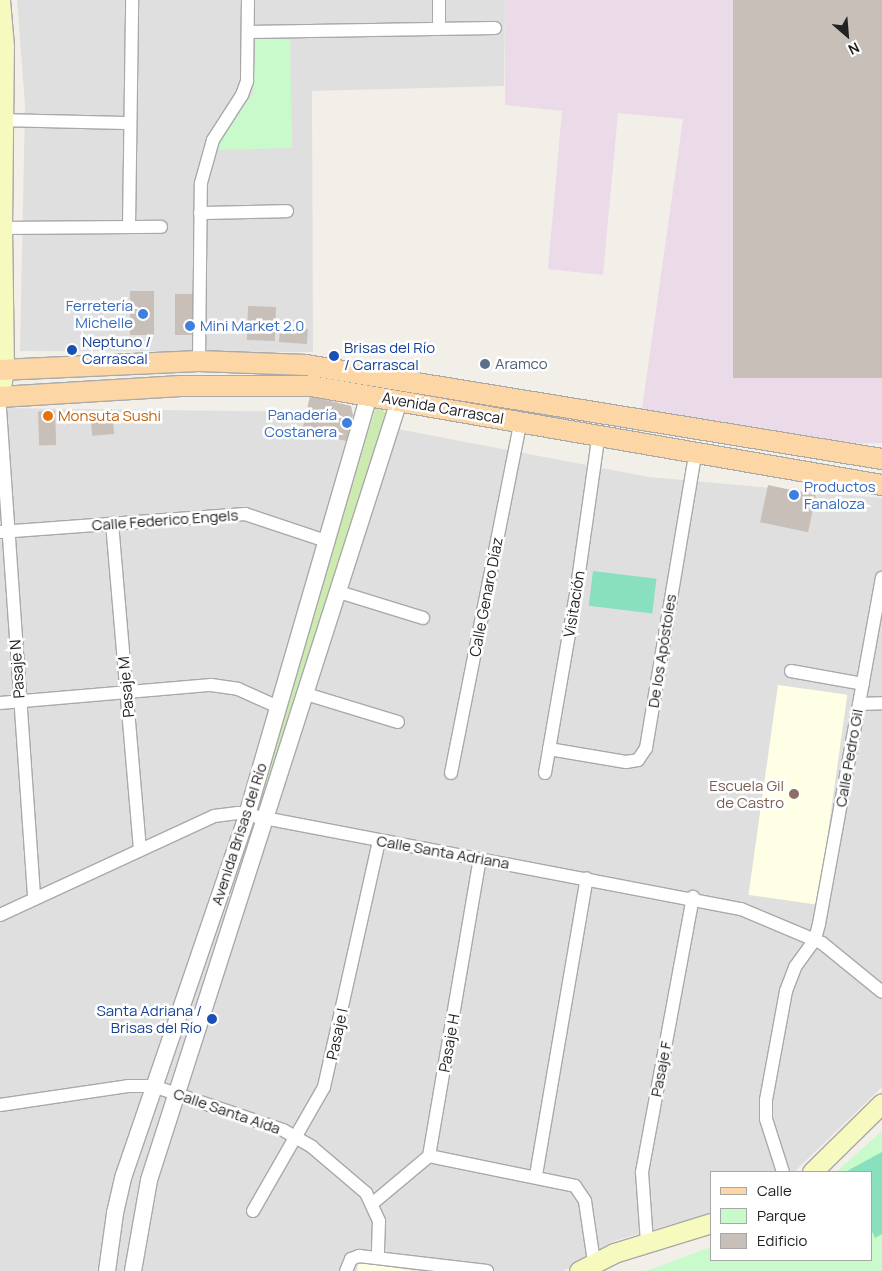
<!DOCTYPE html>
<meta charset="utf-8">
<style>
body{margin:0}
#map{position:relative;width:882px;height:1271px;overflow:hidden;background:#f2efe9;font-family:Manrope,sans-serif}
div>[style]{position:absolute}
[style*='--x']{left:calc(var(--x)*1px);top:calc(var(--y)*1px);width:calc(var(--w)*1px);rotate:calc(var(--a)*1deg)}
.residential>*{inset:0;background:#e0dfdf}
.industrial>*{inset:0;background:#ebdbe8}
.education>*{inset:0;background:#ffffe5;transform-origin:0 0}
.grass>*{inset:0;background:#cdebb0}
.park>*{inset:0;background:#c8facc}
.pitch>*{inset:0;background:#88e0be;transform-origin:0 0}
.building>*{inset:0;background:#c7bfb8;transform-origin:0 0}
.roads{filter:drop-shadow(1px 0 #a9a9a9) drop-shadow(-1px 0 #a9a9a9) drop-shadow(0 1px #a9a9a9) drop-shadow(0 -1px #a9a9a9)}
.minor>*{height:12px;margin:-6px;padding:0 6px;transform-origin:6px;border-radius:6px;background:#fff}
.tertiary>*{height:16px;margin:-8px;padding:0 8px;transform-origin:8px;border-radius:8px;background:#fff}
.secondary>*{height:19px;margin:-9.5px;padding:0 9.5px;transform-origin:9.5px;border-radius:9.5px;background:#f7fabf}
.primary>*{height:20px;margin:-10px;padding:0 10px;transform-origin:10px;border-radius:10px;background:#fcd6a4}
.dots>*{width:14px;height:14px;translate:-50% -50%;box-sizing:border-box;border:2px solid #fff;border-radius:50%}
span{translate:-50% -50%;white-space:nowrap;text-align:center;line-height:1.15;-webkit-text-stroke:5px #fff;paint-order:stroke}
.shop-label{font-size:15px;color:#366cbe}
.right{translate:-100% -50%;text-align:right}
.left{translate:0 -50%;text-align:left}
.transit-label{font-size:15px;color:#164399}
.service-label{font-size:15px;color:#4e5e75}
.street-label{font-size:15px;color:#222}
.food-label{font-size:15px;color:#c56008}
.education-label{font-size:15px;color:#785e54}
.legend{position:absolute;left:710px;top:1171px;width:162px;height:90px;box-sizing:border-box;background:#fff;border:1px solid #a7a7a7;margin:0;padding:6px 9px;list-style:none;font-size:15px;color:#222}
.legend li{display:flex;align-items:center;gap:10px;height:25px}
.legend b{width:25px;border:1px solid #a7a7a7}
.north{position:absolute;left:822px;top:10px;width:50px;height:50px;-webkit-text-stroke:4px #fff;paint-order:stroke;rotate:153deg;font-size:14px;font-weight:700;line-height:20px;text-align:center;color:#222}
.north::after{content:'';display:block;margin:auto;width:18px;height:22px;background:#222;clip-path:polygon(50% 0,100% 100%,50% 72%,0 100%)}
</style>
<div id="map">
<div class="residential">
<i style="clip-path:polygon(17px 0,505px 0,504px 86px,312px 91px,313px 352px,20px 351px,25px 105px)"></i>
<i style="clip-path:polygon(0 408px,309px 412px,649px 477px,882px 498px,882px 1087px,794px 1172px,711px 1172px,711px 1213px,617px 1240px,563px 1271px,0 1271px)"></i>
</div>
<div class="industrial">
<i style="clip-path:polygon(505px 0,882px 0,882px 443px,845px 444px,642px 409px,683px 119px,618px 113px,603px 275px,548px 269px,562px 111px,505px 105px)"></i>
</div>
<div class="education">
<i style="left:778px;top:685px;width:70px;height:212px;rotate:8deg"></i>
<i style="clip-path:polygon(358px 1262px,415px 1271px,357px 1271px)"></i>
</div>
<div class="grass">
<i style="clip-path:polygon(380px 407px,386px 413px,265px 803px,258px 801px,375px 409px)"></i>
</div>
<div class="park">
<i style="clip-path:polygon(290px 36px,292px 148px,217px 150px,221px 137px,253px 93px,255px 38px)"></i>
<i style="clip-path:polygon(882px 1131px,882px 1271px,646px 1271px,711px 1247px,711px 1260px,871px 1260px,871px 1172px,836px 1172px)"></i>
</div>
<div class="pitch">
<i style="left:593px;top:571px;width:64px;height:35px;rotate:7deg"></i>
<i style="clip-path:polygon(882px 1152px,882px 1234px,875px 1238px,871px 1229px,871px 1172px,845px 1172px)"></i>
</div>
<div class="building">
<i style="left:733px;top:0;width:149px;height:378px"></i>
<i style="left:154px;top:291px;width:44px;height:24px;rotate:90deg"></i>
<i style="left:175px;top:294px;width:21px;height:41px"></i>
<i style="left:248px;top:306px;width:28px;height:34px;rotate:2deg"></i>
<i style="left:280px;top:327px;width:28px;height:15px;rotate:4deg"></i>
<i style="clip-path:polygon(310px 396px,351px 406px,353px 415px,346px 441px,302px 431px)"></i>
<i style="left:112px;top:409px;width:25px;height:22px;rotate:85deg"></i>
<i style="left:55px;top:411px;width:34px;height:17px;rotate:88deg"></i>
<i style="left:768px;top:485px;width:49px;height:38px;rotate:12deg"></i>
</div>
<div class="roads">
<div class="minor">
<i style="--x:439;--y:27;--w:27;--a:-90"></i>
<i style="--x:248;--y:32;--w:247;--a:-0.9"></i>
<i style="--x:3;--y:120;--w:127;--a:1.4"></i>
<i style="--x:200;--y:213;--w:87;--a:-1.3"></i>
<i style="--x:129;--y:227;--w:227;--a:-89.2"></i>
<i style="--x:2;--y:228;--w:159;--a:-0.4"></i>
<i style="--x:199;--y:361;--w:178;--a:-89.4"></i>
<i style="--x:201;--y:183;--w:45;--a:-74.4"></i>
<i style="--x:213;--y:140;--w:54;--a:-57.2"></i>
<i style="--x:242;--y:95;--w:15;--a:-70"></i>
<i style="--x:247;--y:81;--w:81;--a:-89.3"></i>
<i style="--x:0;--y:409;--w:491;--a:86"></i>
<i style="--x:112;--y:523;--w:328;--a:85.1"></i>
<i style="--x:0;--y:532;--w:246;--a:-4.2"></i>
<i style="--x:245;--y:514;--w:85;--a:18.4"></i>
<i style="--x:339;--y:592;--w:88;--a:17.2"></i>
<i style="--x:791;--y:671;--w:73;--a:10.2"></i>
<i style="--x:306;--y:694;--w:96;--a:16.9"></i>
<i style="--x:0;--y:703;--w:212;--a:-4.9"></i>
<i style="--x:211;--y:685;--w:27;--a:8"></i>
<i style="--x:238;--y:689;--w:44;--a:24.2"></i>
<i style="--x:859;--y:704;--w:23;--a:-2"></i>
<i style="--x:549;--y:749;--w:78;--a:9.6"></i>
<i style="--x:626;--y:762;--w:12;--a:-9"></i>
<i style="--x:638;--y:760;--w:14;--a:-56"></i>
<i style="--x:646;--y:748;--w:302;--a:-80.5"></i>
<i style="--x:451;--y:773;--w:359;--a:-78.8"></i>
<i style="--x:545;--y:773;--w:189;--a:-80.2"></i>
<i style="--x:577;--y:587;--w:156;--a:-81.9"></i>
<i style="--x:0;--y:915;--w:236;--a:-24.8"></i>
<i style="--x:214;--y:816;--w:24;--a:-7"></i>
<i style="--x:238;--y:813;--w:512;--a:10.81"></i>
<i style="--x:741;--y:909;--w:88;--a:22.8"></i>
<i style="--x:822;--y:943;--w:77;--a:39.2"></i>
<i style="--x:0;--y:1105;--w:129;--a:-8.4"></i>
<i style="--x:128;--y:1086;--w:25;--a:0"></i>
<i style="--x:153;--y:1086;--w:137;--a:18.7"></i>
<i style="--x:283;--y:1130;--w:34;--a:30"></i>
<i style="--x:312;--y:1147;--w:71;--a:40.4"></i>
<i style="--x:366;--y:1193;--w:31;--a:65"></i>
<i style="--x:379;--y:1221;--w:36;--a:92"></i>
<i style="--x:429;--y:1156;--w:149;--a:11.6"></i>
<i style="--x:575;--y:1186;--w:18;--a:56"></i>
<i style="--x:585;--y:1201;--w:62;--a:81.6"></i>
<i style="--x:783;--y:1172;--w:56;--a:-107.8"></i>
<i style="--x:766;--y:1119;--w:19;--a:-90"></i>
<i style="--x:766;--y:1100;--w:111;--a:-79.6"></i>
<i style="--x:786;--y:991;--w:26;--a:-69"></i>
<i style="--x:795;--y:967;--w:34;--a:-54"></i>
<i style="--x:815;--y:939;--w:16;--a:-75"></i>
<i style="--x:819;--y:924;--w:352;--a:-79.7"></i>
<i style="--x:536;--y:1175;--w:301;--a:-80.3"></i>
<i style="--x:373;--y:1203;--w:73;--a:-40"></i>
<i style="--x:429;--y:1156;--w:301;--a:-80.3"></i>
<i style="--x:253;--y:1211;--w:143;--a:-60.2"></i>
<i style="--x:324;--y:1087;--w:252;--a:-77.4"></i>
<i style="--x:647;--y:1242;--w:70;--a:-94.1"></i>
<i style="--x:642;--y:1172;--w:280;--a:-79.5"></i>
<i style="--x:346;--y:1271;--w:13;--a:-67"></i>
<i style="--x:351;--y:1259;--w:9;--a:-21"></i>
<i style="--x:359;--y:1256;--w:129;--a:6.7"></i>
</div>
<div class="tertiary">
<i style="--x:107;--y:1271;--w:59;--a:-82.1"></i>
<i style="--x:115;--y:1213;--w:39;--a:-77"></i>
<i style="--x:124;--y:1175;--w:380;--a:-71.1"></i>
<i style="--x:247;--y:815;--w:437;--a:-73.8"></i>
<i style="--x:133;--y:1271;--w:92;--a:-80"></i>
<i style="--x:149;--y:1180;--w:818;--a:-72.21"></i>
</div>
<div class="secondary">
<i style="--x:0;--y:394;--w:24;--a:-81"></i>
<i style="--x:4;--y:370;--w:142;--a:-90.8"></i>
<i style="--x:2;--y:228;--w:182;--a:-89.4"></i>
<i style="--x:4;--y:46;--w:46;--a:-95"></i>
<i style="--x:812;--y:1172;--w:98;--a:-44.6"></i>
<i style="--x:579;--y:1271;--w:39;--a:-27"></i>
<i style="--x:614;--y:1253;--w:102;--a:-17.2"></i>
</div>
<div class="primary">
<i style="--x:0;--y:370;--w:199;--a:-2.6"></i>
<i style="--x:199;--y:361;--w:107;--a:2.1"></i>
<i style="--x:306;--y:365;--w:584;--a:9.27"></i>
<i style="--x:0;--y:397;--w:181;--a:-3.5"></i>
<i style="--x:181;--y:386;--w:130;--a:0"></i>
<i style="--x:311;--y:386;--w:580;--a:9.84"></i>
</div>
</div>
<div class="dots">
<i style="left:143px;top:314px;background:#3f7fe0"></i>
<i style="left:190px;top:326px;background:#3f7fe0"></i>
<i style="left:72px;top:350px;background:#1a4fb4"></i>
<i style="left:334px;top:356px;background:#1a4fb4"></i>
<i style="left:485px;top:364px;background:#5c6f8a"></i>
<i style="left:48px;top:416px;background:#e8710a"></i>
<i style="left:347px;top:423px;background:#3f7fe0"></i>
<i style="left:794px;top:495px;background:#3f7fe0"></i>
<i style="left:794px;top:794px;background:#8d6e63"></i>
<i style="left:212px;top:1019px;background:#1a4fb4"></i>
</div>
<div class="shop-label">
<span class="right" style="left:133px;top:314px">Ferretería<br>Michelle</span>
<span class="left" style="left:200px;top:326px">Mini Market 2.0</span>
<span class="right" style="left:337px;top:423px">Panadería<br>Costanera</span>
<span class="left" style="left:804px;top:495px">Productos<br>Fanaloza</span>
</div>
<div class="transit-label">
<span class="left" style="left:82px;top:350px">Neptuno /<br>Carrascal</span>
<span class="left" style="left:344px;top:356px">Brisas del Río<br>/ Carrascal</span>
<span class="right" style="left:202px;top:1019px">Santa Adriana /<br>Brisas del Río</span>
</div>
<div class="service-label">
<span class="left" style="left:495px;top:364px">Aramco</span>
</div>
<div class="street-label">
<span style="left:443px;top:408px;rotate:10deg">Avenida Carrascal</span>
<span style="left:165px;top:520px;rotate:-4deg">Calle Federico Engels</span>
<span style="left:486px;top:597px;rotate:-79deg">Calle Genaro Díaz</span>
<span style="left:574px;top:604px;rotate:-81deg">Visitación</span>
<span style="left:662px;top:651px;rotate:-81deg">De los Apóstoles</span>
<span style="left:17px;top:669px;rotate:-94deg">Pasaje N</span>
<span style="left:126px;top:687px;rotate:-95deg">Pasaje M</span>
<span style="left:849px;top:758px;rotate:-80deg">Calle Pedro Gil</span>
<span style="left:239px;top:834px;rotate:-72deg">Avenida Brisas del Río</span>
<span style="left:443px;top:852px;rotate:10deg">Calle Santa Adriana</span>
<span style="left:337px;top:1034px;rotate:-78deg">Pasaje I</span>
<span style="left:449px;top:1043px;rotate:-80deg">Pasaje H</span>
<span style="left:661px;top:1069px;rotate:-79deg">Pasaje F</span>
<span style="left:227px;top:1111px;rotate:19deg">Calle Santa Aida</span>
</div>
<div class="food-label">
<span class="left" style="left:58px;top:416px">Monsuta Sushi</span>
</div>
<div class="education-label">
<span class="right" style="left:784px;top:794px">Escuela Gil<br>de Castro</span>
</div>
<ul class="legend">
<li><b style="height:6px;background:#fcd6a4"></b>Calle</li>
<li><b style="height:14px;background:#c8facc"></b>Parque</li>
<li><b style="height:14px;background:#c7bfb8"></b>Edificio</li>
</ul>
<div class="north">N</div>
</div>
